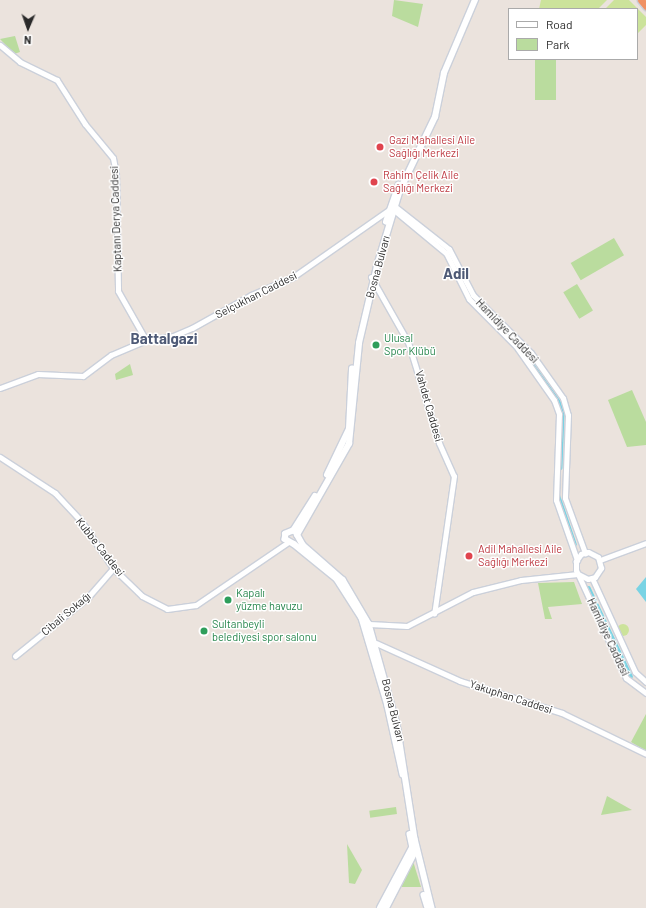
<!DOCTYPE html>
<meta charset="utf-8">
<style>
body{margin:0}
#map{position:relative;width:646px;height:908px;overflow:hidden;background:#ebe3dd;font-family:Barlow,sans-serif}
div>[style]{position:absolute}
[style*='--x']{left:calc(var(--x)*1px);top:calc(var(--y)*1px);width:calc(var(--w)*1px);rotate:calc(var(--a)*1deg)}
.green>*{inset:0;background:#badc9e;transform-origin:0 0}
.pitch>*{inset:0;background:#cce39b}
.round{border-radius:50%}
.water>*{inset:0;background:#79d3e4}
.canal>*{height:3.5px;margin:-1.75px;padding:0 1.75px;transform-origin:1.75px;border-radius:1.75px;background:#79d3e4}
.roads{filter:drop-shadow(1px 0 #cbd0da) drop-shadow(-1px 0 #cbd0da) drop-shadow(0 1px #cbd0da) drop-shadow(0 -1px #cbd0da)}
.tertiary>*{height:5px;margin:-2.5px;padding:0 2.5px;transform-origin:2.5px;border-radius:2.5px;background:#fff}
.secondary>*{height:5.5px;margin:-2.75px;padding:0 2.75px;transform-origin:2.75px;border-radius:2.75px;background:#fff}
.motorway>*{height:7px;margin:-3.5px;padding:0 3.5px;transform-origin:3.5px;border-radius:3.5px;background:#f09163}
.dots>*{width:11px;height:11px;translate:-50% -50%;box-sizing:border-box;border:2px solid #fff;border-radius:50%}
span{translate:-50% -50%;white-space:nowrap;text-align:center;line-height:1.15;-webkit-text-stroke:3px #fff;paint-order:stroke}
.health-label{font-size:11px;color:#be3a42}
.left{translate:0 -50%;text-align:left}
.street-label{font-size:11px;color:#2a2a2a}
.leisure-label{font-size:11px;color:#27864d}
.district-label{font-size:15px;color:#4e5a76;font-weight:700}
.legend{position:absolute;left:508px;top:8px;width:130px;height:52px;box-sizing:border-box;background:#fff;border:1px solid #aaa;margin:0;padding:5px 7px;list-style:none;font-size:12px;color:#2a2a2a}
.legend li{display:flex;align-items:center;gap:8px;height:20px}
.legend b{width:20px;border:1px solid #aaa}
.north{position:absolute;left:8px;top:8px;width:40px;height:40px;-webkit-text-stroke:3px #fff;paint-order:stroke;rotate:182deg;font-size:11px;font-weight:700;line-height:16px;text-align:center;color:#2a2a2a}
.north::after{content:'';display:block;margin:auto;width:14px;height:18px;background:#2a2a2a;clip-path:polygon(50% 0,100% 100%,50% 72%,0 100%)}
</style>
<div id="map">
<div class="green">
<i style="clip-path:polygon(394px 0,423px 4px,418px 27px,392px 16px)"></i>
<i style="clip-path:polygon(15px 36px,20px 52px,14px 54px,0 39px)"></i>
<i style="left:535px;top:59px;width:21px;height:41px"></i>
<i style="left:614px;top:238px;width:20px;height:50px;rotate:60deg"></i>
<i style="left:577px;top:284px;width:31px;height:16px;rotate:59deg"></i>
<i style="clip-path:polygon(130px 364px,133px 375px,116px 380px,115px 374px)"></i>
<i style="clip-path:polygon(632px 390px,646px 422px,646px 445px,627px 447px,608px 400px)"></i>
<i style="clip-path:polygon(574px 582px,582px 604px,548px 607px,552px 619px,545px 619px,538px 583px)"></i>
<i style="clip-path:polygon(646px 714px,646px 751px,631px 742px)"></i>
<i style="clip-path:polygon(607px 796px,632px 810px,601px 815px)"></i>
<i style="left:396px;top:807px;width:7px;height:27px;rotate:82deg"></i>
<i style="clip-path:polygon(347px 844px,362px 870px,355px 884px,349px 883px)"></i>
<i style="clip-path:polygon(413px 861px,421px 887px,401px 887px)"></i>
</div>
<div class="pitch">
<i style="clip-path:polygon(541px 0,607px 0,598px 9px,539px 9px)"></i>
<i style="clip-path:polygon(614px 0,629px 0,646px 17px,646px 25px,637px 34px,637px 9px,605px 9px)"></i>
<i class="round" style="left:617px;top:624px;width:12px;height:12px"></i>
</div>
<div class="water">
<i style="clip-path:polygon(646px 577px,646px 602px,636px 589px)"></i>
</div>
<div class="canal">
<i style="--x:522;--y:350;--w:65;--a:54.4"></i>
<i style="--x:560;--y:403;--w:12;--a:76"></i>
<i style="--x:563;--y:415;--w:53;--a:92.2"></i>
<i style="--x:559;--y:485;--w:9;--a:96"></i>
<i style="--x:558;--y:494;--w:53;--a:71.2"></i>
<i style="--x:589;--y:588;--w:98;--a:64.5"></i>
</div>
<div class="roads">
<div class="tertiary">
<i style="--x:0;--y:45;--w:26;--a:40"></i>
<i style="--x:20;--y:62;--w:41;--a:25.9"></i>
<i style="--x:57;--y:80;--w:52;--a:57.5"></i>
<i style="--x:85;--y:124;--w:44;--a:50.5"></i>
<i style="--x:113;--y:158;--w:15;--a:79"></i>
<i style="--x:116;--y:173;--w:118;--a:89"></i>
<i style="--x:118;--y:291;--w:56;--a:60.3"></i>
<i style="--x:393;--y:205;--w:71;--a:38.2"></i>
<i style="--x:449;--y:249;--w:52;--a:62.4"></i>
<i style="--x:473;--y:295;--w:82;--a:45"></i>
<i style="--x:531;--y:353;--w:55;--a:54.6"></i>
<i style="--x:563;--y:398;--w:18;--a:74"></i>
<i style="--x:568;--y:415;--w:83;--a:92.1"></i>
<i style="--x:565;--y:498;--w:59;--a:70"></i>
<i style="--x:371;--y:277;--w:75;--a:60.4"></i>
<i style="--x:408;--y:342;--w:106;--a:72.9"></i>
<i style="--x:439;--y:443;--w:36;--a:66"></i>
<i style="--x:454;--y:476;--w:139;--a:98.2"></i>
<i style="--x:0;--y:388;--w:40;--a:-20.2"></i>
<i style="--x:38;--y:374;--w:45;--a:2.5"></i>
<i style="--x:83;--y:376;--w:35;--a:-37"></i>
<i style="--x:111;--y:355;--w:38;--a:-23"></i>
<i style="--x:146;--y:340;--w:27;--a:-8"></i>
<i style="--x:173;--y:336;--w:21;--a:-23"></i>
<i style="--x:192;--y:328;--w:68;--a:-29.2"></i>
<i style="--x:251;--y:295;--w:46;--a:-23.2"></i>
<i style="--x:293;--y:277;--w:118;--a:-35"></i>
<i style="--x:390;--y:209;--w:4;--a:14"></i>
<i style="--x:394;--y:210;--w:67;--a:39.6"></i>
<i style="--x:446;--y:253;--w:51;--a:63.4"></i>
<i style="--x:469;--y:299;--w:66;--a:45"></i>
<i style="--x:516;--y:346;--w:66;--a:54.9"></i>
<i style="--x:554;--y:400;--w:15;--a:70"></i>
<i style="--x:559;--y:414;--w:86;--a:92"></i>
<i style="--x:556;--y:500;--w:64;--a:70.7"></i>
<i style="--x:0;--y:457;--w:66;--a:33.2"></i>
<i style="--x:55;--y:493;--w:38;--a:47"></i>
<i style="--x:81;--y:521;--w:57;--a:55.8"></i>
<i style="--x:113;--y:568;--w:40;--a:44"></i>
<i style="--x:142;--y:596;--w:28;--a:27"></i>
<i style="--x:167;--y:609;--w:29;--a:-8"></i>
<i style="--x:196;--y:605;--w:110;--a:-34.3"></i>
<i style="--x:600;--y:560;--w:49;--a:-20.3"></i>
<i style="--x:578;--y:574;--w:11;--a:27"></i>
<i style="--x:588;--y:579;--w:7;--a:-16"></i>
<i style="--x:595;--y:577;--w:11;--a:-56"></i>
<i style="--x:601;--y:568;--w:11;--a:-105"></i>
<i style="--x:598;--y:557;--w:11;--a:-153"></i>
<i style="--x:588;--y:552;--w:7;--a:164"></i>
<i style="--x:581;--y:554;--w:9;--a:126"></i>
<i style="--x:576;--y:561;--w:9;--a:90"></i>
<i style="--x:576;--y:570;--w:119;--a:65.2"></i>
<i style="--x:626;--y:678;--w:25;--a:37"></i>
<i style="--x:592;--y:578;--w:103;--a:65.4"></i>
<i style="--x:635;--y:672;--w:15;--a:42"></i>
<i style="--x:369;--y:624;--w:38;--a:3"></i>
<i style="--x:407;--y:626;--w:74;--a:-27.3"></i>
<i style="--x:473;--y:592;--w:49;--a:-14"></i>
<i style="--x:521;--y:580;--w:57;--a:-6"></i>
<i style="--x:376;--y:643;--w:92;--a:24.3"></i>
<i style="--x:460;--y:681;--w:107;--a:17.4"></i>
<i style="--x:562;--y:713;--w:93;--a:26"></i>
<i style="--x:15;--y:656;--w:95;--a:-39"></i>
<i style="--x:89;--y:596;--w:37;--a:-49"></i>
</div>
<div class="secondary">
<i style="--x:386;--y:222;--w:39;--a:-71"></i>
<i style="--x:327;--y:475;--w:51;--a:-64.4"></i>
<i style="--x:349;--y:429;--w:60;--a:-87.1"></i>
<i style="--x:293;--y:531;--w:41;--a:-57.8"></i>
<i style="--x:293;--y:531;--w:8;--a:157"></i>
<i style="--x:286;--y:534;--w:5;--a:101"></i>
<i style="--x:285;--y:539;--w:10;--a:29"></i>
<i style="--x:297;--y:534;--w:13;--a:61"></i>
<i style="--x:303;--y:545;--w:53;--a:41.2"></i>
<i style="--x:343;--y:580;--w:51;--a:59.4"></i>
<i style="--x:369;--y:624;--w:104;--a:74.4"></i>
<i style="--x:397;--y:724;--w:116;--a:81.1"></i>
<i style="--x:415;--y:839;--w:71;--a:76.2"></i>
<i style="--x:297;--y:535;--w:105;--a:-60.3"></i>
<i style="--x:349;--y:444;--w:101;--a:-84.3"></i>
<i style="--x:359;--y:343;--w:79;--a:-76.8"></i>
<i style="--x:377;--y:266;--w:79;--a:-73.2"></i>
<i style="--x:400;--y:190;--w:81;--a:-64.4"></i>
<i style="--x:435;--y:117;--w:45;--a:-78.4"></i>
<i style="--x:444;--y:73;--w:79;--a:-67"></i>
<i style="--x:294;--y:544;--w:55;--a:39.1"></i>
<i style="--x:337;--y:579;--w:46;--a:57.3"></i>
<i style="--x:362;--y:618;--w:92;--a:73.5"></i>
<i style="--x:388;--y:706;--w:70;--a:77.6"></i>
<i style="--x:410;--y:834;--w:19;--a:78"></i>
<i style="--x:424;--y:895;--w:14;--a:73"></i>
<i style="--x:380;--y:908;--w:70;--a:-62"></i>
<i style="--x:386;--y:908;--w:65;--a:-62.7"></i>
</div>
<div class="motorway">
<i style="--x:641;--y:0;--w:8;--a:50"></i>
</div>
</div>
<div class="dots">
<i style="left:380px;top:147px;background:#e0444e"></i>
<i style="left:374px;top:182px;background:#e0444e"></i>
<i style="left:376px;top:345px;background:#2e9e5b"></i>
<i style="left:469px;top:556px;background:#e0444e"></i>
<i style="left:228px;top:600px;background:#2e9e5b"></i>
<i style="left:204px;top:631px;background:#2e9e5b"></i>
</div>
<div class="health-label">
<span class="left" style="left:389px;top:147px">Gazi Mahallesi Aile<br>Sağlığı Merkezi</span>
<span class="left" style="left:383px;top:182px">Rahim Çelik Aile<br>Sağlığı Merkezi</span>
<span class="left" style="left:478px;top:556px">Adil Mahallesi Aile<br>Sağlığı Merkezi</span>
</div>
<div class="street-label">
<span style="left:116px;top:219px;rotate:-92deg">Kaptanı Derya Caddesi</span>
<span style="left:378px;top:267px;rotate:-75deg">Bosna Bulvarı</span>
<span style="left:256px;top:295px;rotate:-27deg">Selçukhan Caddesi</span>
<span style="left:507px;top:331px;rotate:46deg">Hamidiye Caddesi</span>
<span style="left:429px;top:406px;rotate:74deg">Vahdet Caddesi</span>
<span style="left:100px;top:547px;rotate:52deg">Kubbe Caddesi</span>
<span style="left:66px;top:614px;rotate:-40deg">Cibali Sokağı</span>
<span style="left:608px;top:637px;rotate:65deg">Hamidiye Caddesi</span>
<span style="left:511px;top:697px;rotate:18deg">Yakuphan Caddesi</span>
<span style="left:393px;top:710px;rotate:76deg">Bosna Bulvarı</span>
</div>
<div class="leisure-label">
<span class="left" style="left:384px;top:345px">Ulusal<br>Spor Klübü</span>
<span class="left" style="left:236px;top:600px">Kapalı<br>yüzme havuzu</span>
<span class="left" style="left:212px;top:631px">Sultanbeyli<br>belediyesi spor salonu</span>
</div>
<div class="district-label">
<span style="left:456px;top:274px">Adil</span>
<span style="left:164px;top:339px">Battalgazi</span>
</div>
<ul class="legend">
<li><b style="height:5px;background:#fff"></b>Road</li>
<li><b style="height:11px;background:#badc9e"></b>Park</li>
</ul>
<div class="north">N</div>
</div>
